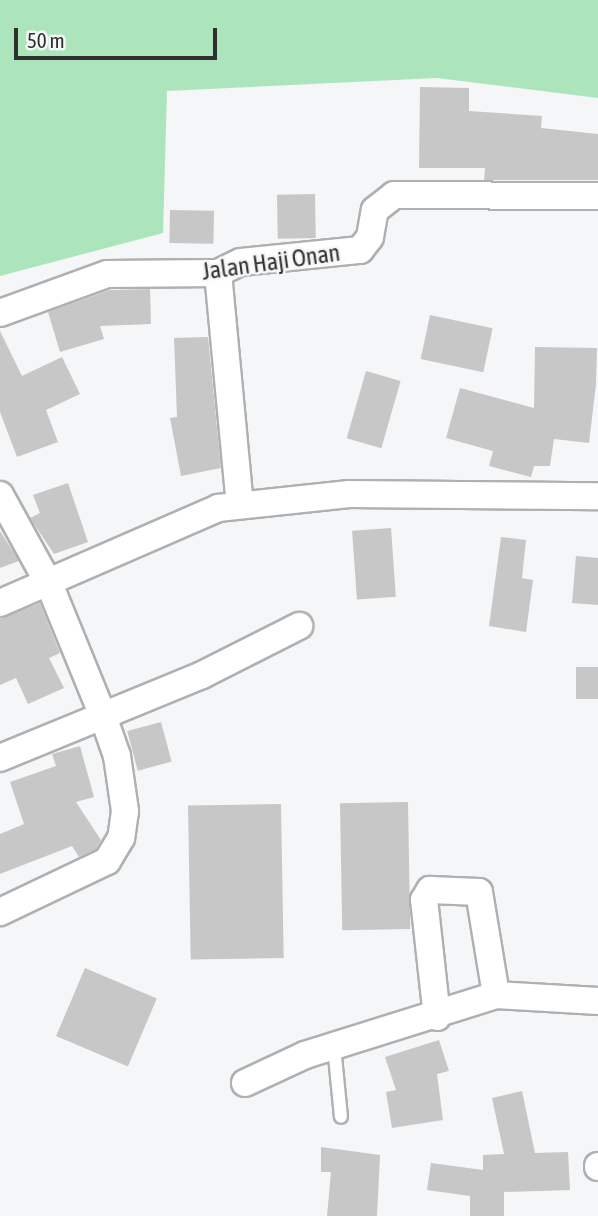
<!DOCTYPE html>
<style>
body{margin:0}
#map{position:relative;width:598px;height:1216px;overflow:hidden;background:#f5f6f7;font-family:"Asap Condensed",sans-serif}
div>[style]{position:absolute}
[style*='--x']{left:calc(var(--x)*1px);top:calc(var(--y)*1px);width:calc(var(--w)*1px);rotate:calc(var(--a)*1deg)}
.green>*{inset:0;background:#ace5bb}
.building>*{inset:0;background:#c7c7c8;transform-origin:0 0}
.roads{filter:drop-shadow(2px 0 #afb0b1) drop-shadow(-2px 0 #afb0b1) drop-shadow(0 2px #afb0b1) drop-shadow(0 -2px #afb0b1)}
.service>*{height:12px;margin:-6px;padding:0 6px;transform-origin:6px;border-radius:6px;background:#fff}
.minor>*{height:26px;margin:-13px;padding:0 13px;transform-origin:13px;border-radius:13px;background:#fff}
span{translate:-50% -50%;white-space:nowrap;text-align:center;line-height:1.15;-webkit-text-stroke:5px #f5f6f7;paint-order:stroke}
.street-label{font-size:24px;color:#2f2f30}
.scale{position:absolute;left:14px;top:28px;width:203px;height:32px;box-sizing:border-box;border:4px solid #2f2f30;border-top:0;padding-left:9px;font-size:21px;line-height:24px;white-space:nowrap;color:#2f2f30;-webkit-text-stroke:5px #f5f6f7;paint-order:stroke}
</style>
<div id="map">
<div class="green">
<i style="clip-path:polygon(0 0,598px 0,598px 98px,437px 78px,167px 91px,163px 233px,0 276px)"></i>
</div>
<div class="building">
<i style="clip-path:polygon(420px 87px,469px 88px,469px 111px,542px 116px,541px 128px,598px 134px,598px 180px,484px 180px,485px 168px,419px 168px)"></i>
<i style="left:315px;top:194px;width:44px;height:38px;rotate:89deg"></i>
<i style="left:170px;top:210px;width:44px;height:33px;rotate:1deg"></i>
<i style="clip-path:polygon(150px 289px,151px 324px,100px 326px,104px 339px,60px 352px,48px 312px,110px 290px)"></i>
<i style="left:430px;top:315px;width:64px;height:45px;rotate:12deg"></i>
<i style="clip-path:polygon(0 331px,22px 376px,62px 357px,80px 394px,46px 410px,58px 442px,17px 457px,0 412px)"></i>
<i style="clip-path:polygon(208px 337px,221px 468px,181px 476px,170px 418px,177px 417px,174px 338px)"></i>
<i style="clip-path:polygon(535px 347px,597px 348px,596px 384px,589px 443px,554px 439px,550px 466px,534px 466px,531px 477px,489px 466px,493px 451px,446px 438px,460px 388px,534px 408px)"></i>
<i style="left:366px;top:371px;width:36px;height:70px;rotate:16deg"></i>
<i style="clip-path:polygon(68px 483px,88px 542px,54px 554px,30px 518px,40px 513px,33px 495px)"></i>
<i style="left:391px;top:528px;width:69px;height:39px;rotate:86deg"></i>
<i style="clip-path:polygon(0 531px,19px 561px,0 568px)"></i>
<i style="clip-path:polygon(501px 537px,526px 540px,522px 578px,533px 580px,526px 632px,489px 626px)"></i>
<i style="clip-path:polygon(576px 556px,598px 558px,598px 605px,572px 603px)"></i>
<i style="clip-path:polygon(40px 603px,60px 653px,49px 658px,64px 688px,28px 704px,16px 678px,0 685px,0 619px)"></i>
<i style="left:576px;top:667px;width:22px;height:32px"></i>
<i style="left:161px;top:722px;width:41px;height:35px;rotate:75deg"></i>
<i style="clip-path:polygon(80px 746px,94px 797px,76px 802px,101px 840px,96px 849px,79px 857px,72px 846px,0 874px,0 834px,24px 824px,10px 782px,56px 766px,52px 754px)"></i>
<i style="left:408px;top:802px;width:127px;height:68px;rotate:89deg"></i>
<i style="left:281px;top:804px;width:154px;height:93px;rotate:89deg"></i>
<i style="left:85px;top:968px;width:78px;height:74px;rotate:23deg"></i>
<i style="clip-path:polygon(439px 1040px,449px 1071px,437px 1074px,443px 1120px,392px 1128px,386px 1092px,396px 1090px,385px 1057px)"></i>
<i style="clip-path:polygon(522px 1091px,535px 1153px,568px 1152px,570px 1190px,504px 1192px,504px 1216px,470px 1216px,470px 1196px,427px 1190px,431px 1163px,483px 1170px,483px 1155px,504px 1154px,492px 1098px)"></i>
<i style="clip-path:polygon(321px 1147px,380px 1155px,377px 1216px,327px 1216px,331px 1172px,321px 1172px)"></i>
</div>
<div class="roads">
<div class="service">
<i style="--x:334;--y:1046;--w:71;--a:84.4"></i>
</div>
<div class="minor">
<i style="--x:218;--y:273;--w:232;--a:84.6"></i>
<i style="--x:0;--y:313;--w:114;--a:-20"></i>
<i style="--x:107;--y:274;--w:111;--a:-0.5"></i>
<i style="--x:218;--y:273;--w:25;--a:-26"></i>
<i style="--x:241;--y:262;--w:120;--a:-5.8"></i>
<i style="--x:360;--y:250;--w:16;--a:-52"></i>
<i style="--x:370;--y:237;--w:27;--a:-80"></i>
<i style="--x:375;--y:210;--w:24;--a:-38"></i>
<i style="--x:394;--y:195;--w:204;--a:0.3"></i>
<i style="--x:0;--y:495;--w:104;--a:61.2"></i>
<i style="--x:50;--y:586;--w:140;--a:67.8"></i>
<i style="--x:103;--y:716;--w:42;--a:70.7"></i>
<i style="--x:117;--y:756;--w:56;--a:81.7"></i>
<i style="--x:125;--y:811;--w:27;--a:98"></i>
<i style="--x:121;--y:838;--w:27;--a:121"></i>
<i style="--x:107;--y:861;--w:119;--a:154.5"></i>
<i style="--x:0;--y:603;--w:238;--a:-23.5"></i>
<i style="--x:218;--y:508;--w:132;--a:-6.1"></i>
<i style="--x:349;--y:494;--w:249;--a:0.5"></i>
<i style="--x:0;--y:758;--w:218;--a:-22.3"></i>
<i style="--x:202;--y:675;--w:109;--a:-26.8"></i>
<i style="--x:437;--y:1017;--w:118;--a:-96.3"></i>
<i style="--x:424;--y:900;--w:12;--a:-59"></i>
<i style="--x:430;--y:890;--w:49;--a:2.3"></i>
<i style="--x:479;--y:892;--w:104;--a:80.6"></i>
<i style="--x:245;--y:1083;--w:66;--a:-25"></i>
<i style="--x:305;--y:1055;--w:200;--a:-17.4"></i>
<i style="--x:496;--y:995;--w:102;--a:3.4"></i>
<i style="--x:598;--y:1166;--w:1;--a:90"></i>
</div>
</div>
<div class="street-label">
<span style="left:271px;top:262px;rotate:-8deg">Jalan Haji Onan</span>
</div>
<div class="scale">50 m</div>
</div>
